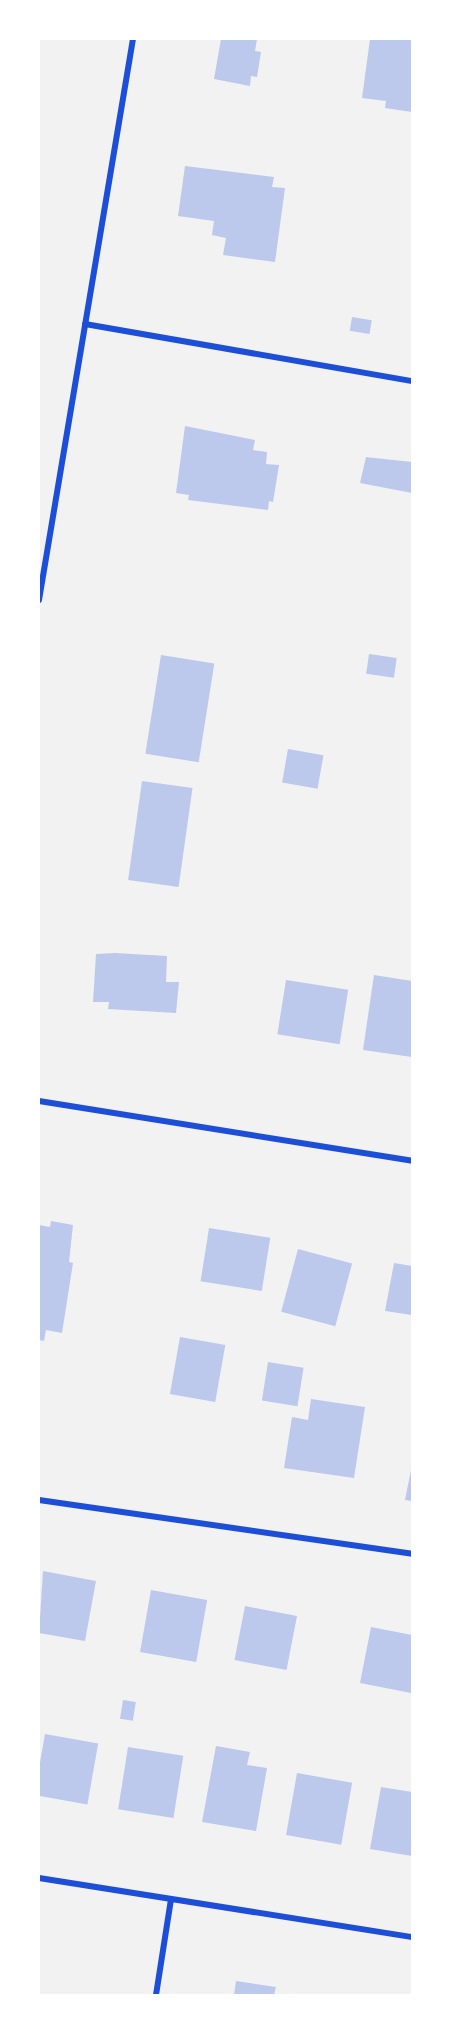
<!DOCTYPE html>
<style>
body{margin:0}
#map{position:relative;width:451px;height:2034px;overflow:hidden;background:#f2f2f2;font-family:Overpass,sans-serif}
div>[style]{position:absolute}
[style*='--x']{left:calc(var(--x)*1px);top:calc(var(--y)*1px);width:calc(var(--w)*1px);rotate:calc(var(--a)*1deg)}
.building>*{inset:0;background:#bdc9ec;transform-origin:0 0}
.minor>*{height:6px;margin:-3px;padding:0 3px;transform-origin:3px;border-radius:3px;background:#1d4ed8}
span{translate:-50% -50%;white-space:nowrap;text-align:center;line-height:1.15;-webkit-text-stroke:6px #fff;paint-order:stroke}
.frame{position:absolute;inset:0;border:40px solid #fff;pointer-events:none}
</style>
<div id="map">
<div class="building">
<i style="clip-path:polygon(221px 39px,257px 39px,255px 51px,261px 52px,257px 77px,251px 76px,250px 86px,214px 79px)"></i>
<i style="clip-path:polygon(370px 39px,412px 39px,412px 112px,385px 108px,386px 101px,362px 98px)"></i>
<i style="clip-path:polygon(185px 166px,274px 177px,272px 187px,285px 188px,275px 262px,223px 255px,226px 238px,212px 235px,214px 221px,178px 216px)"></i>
<i style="left:352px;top:317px;width:20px;height:14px;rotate:9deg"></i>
<i style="clip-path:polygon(185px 426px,255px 440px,253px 450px,267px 452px,266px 464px,279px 465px,273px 502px,269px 501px,268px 510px,188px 500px,189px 495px,176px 493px)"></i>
<i style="clip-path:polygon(366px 457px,412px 462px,412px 493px,360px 483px)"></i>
<i style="left:369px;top:654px;width:28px;height:20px;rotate:8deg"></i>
<i style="left:161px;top:655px;width:54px;height:100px;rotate:9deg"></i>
<i style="left:288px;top:749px;width:36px;height:34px;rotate:10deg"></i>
<i style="left:142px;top:781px;width:51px;height:100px;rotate:8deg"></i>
<i style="clip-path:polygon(115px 953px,167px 956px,166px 982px,179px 982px,176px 1013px,108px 1009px,109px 1002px,93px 1002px,96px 954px)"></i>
<i style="clip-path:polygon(374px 975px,412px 981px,412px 1057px,363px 1050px)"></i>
<i style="left:286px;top:980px;width:63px;height:55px;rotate:9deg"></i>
<i style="clip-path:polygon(51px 1221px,73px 1225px,69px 1262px,73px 1263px,62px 1333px,46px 1330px,44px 1341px,39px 1340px,39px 1225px,50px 1227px)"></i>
<i style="left:209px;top:1228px;width:62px;height:54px;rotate:9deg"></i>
<i style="left:298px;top:1249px;width:56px;height:65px;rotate:15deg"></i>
<i style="clip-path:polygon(394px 1263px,412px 1266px,412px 1315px,385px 1311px)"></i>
<i style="left:180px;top:1337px;width:46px;height:58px;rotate:10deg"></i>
<i style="left:268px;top:1362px;width:36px;height:39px;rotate:9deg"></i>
<i style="clip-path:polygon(311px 1399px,365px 1407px,354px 1478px,284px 1468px,292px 1417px,308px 1420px)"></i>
<i style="clip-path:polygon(411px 1470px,412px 1470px,412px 1501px,405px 1500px)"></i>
<i style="clip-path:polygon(43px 1571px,96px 1581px,85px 1641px,39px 1633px)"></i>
<i style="left:151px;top:1590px;width:57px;height:63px;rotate:10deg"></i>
<i style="left:245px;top:1606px;width:53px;height:55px;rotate:11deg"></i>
<i style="clip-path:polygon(371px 1627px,412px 1635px,411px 1693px,360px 1683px)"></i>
<i style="left:123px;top:1700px;width:13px;height:19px;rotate:9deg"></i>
<i style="left:45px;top:1734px;width:54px;height:62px;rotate:10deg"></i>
<i style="clip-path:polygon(216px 1746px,250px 1752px,247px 1765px,267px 1768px,256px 1831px,202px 1822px)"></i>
<i style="left:128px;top:1747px;width:56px;height:63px;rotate:9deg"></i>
<i style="left:297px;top:1773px;width:56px;height:63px;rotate:10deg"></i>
<i style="clip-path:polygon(381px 1787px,412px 1792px,412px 1856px,370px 1849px)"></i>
<i style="clip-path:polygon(236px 1981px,276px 1987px,274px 1995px,234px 1995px)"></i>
</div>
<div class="minor">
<i style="--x:85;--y:324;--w:332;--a:9.9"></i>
<i style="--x:39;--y:600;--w:569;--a:-80.49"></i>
<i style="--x:39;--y:1101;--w:378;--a:9.1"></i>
<i style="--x:39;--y:1500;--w:377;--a:8.2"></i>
<i style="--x:39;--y:1878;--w:378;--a:9"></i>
<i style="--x:156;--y:1995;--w:97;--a:-81.1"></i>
</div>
<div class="frame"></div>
</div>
